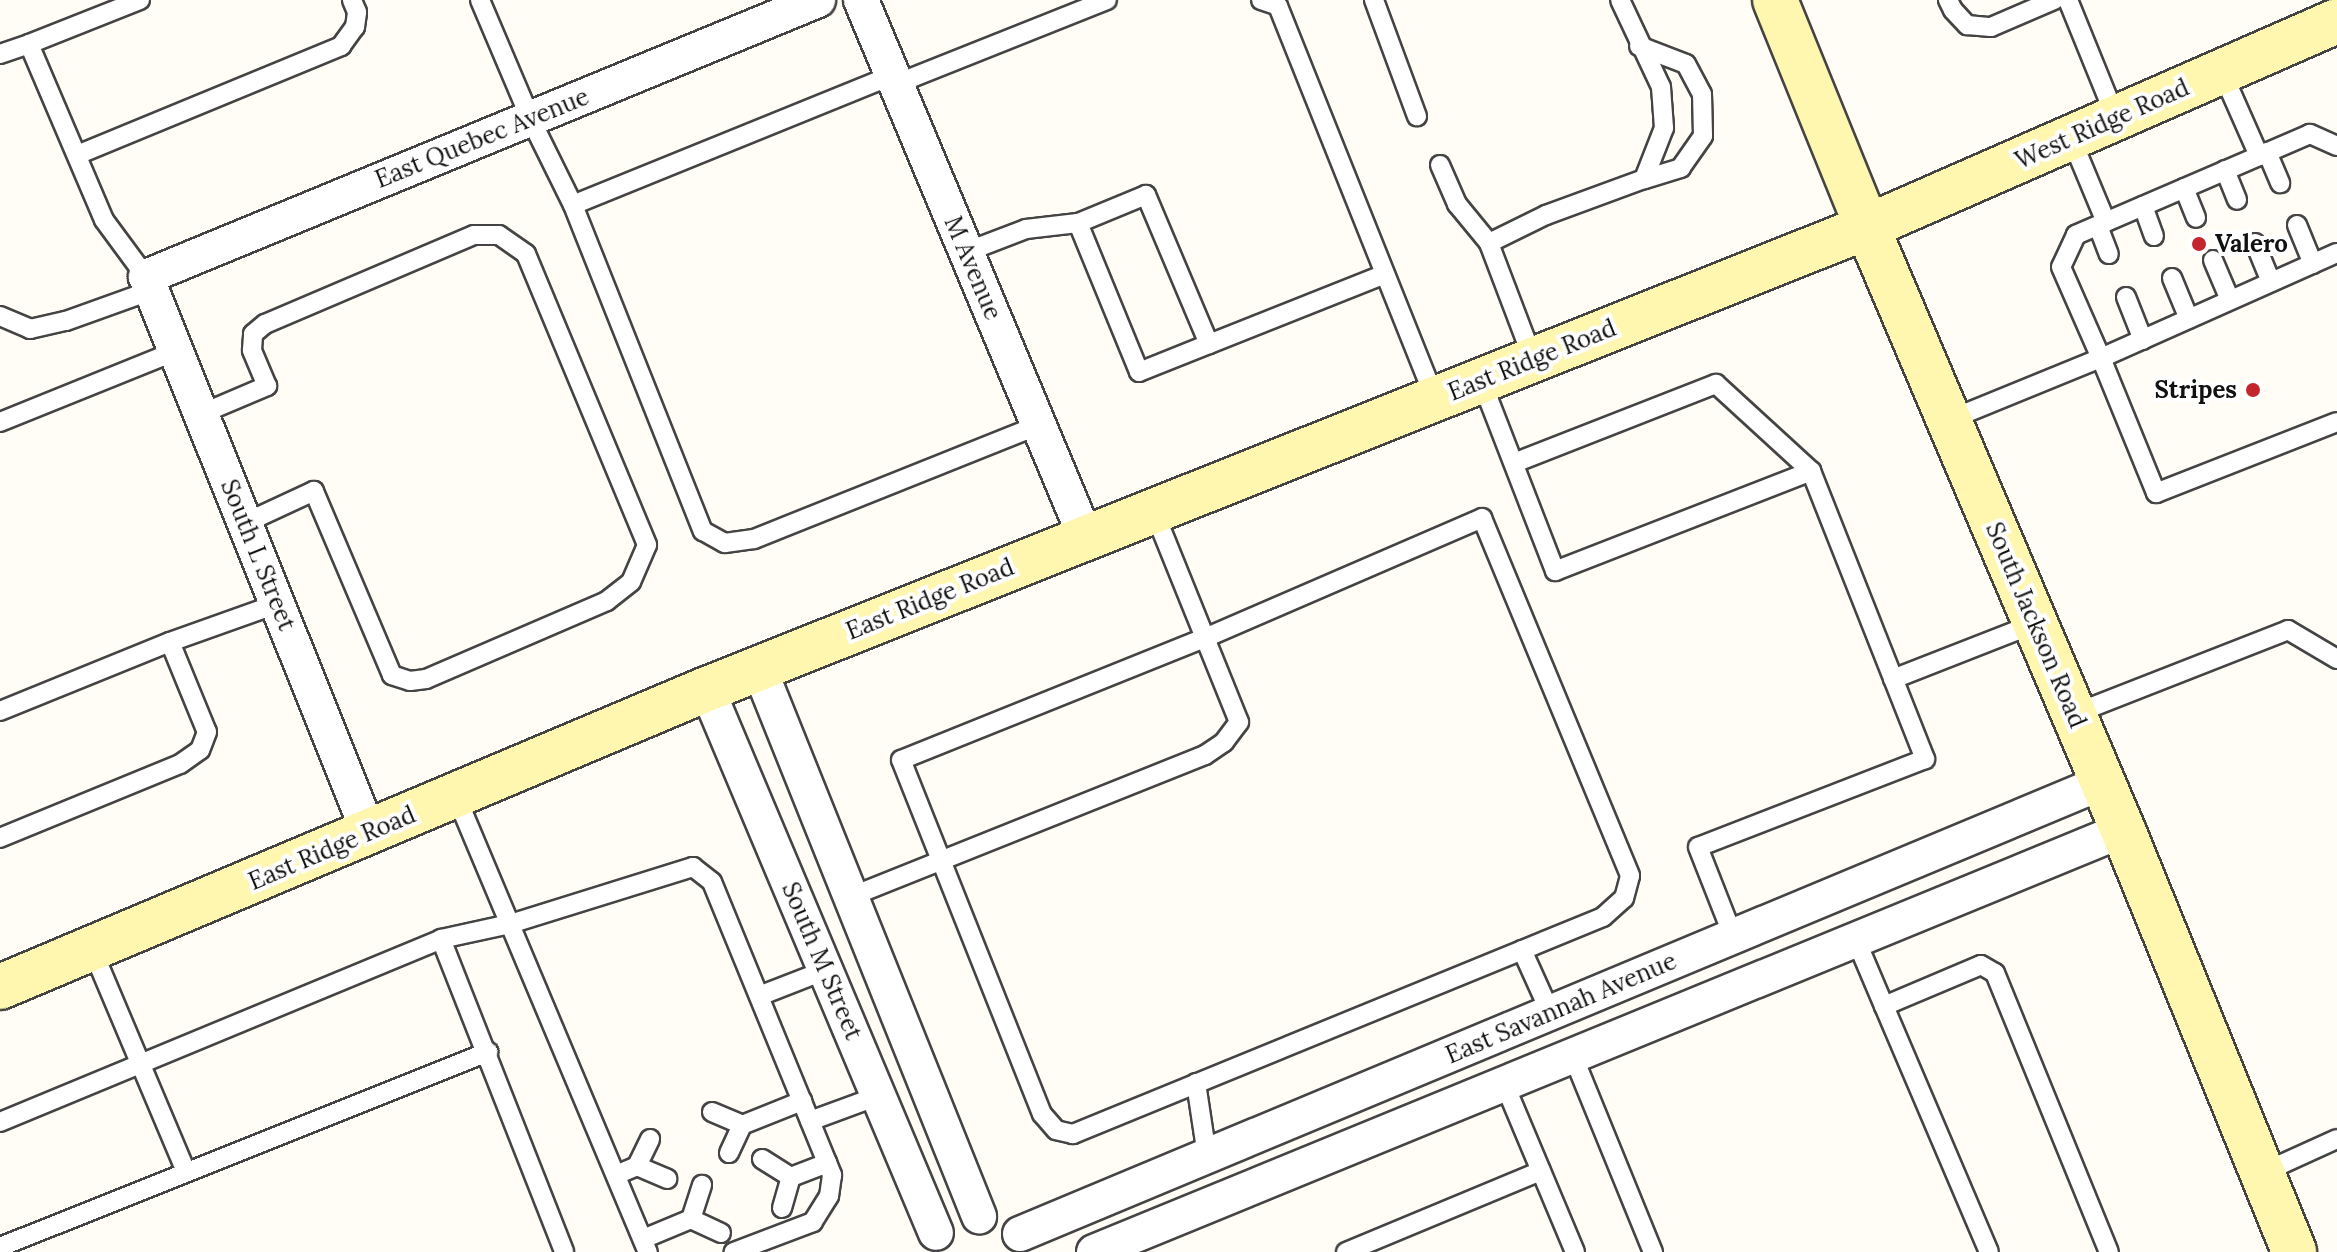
<!DOCTYPE html>
<style>
body{margin:0}
#map{position:relative;width:2337px;height:1252px;overflow:hidden;background:#fffdf5;font-family:Lora,serif}
div>[style]{position:absolute}
[style*='--x']{left:calc(var(--x)*1px);top:calc(var(--y)*1px);width:calc(var(--w)*1px);rotate:calc(var(--a)*1deg)}
.roads{filter:drop-shadow(2px 0 #444) drop-shadow(-2px 0 #444) drop-shadow(0 2px #444) drop-shadow(0 -2px #444)}
.service>*{height:18px;margin:-9px;padding:0 9px;transform-origin:9px;border-radius:9px;background:#fff}
.minor>*{height:34px;margin:-17px;padding:0 17px;transform-origin:17px;border-radius:17px;background:#fff}
.secondary>*{height:44px;margin:-22px;padding:0 22px;transform-origin:22px;border-radius:22px;background:#fff6b0}
.dots>*{width:22px;height:22px;translate:-50% -50%;box-sizing:border-box;border:4px solid #fff;border-radius:50%}
span{translate:-50% -50%;white-space:nowrap;text-align:center;line-height:1.15;-webkit-text-stroke:8px #fff;paint-order:stroke}
.street-label{font-size:24px;color:#111}
.poi-label{font-size:24px;color:#111;font-weight:700}
.left{translate:0 -50%;text-align:left}
.right{translate:-100% -50%;text-align:right}
</style>
<div id="map">
<div class="roads">
<div class="service">
<i style="--x:140;--y:0;--w:119;--a:158.4"></i>
<i style="--x:29;--y:44;--w:191;--a:66.9"></i>
<i style="--x:104;--y:220;--w:71;--a:53.6"></i>
<i style="--x:480;--y:0;--w:128;--a:67"></i>
<i style="--x:530;--y:118;--w:97;--a:63.7"></i>
<i style="--x:1261;--y:0;--w:18;--a:19"></i>
<i style="--x:1278;--y:6;--w:422;--a:68.2"></i>
<i style="--x:1374;--y:0;--w:124;--a:69.7"></i>
<i style="--x:1948;--y:0;--w:11;--a:63"></i>
<i style="--x:1953;--y:10;--w:21;--a:47"></i>
<i style="--x:1967;--y:25;--w:24;--a:5"></i>
<i style="--x:1991;--y:27;--w:69;--a:-23.2"></i>
<i style="--x:2068;--y:0;--w:127;--a:67.9"></i>
<i style="--x:1639;--y:46;--w:50;--a:21"></i>
<i style="--x:1686;--y:64;--w:34;--a:62"></i>
<i style="--x:1702;--y:94;--w:42;--a:88.6"></i>
<i style="--x:1703;--y:136;--w:39;--a:125"></i>
<i style="--x:1681;--y:168;--w:39;--a:163"></i>
<i style="--x:0;--y:54;--w:31;--a:-19"></i>
<i style="--x:2222;--y:72;--w:92;--a:66.2"></i>
<i style="--x:893;--y:75;--w:345;--a:157.9"></i>
<i style="--x:573;--y:205;--w:351;--a:68.3"></i>
<i style="--x:703;--y:531;--w:25;--a:29"></i>
<i style="--x:725;--y:543;--w:29;--a:-8"></i>
<i style="--x:754;--y:539;--w:307;--a:-21.8"></i>
<i style="--x:896;--y:84;--w:227;--a:-21.7"></i>
<i style="--x:2071;--y:138;--w:91;--a:67.4"></i>
<i style="--x:2337;--y:146;--w:30;--a:-156"></i>
<i style="--x:2310;--y:134;--w:255;--a:156.7"></i>
<i style="--x:2076;--y:235;--w:35;--a:115"></i>
<i style="--x:2061;--y:267;--w:99;--a:66.3"></i>
<i style="--x:2101;--y:358;--w:258;--a:-24"></i>
<i style="--x:2267;--y:152;--w:34;--a:67"></i>
<i style="--x:77;--y:155;--w:286;--a:-22.4"></i>
<i style="--x:341;--y:46;--w:24;--a:-54"></i>
<i style="--x:355;--y:27;--w:15;--a:-82"></i>
<i style="--x:357;--y:12;--w:13;--a:-113"></i>
<i style="--x:1440;--y:165;--w:43;--a:66.4"></i>
<i style="--x:1457;--y:204;--w:50;--a:50.6"></i>
<i style="--x:2225;--y:170;--w:32;--a:68"></i>
<i style="--x:2184;--y:188;--w:32;--a:68"></i>
<i style="--x:2143;--y:206;--w:32;--a:70"></i>
<i style="--x:2297;--y:225;--w:42;--a:67.7"></i>
<i style="--x:2098;--y:226;--w:30;--a:69"></i>
<i style="--x:2255;--y:243;--w:42;--a:67.7"></i>
<i style="--x:966;--y:252;--w:64;--a:-21"></i>
<i style="--x:1026;--y:229;--w:52;--a:-6.6"></i>
<i style="--x:2213;--y:260;--w:43;--a:67"></i>
<i style="--x:2172;--y:278;--w:44;--a:67.5"></i>
<i style="--x:2126;--y:297;--w:46;--a:68.4"></i>
<i style="--x:0;--y:316;--w:33;--a:23"></i>
<i style="--x:30;--y:329;--w:37;--a:-13"></i>
<i style="--x:66;--y:321;--w:91;--a:-19.8"></i>
<i style="--x:1209;--y:344;--w:162;--a:-112.9"></i>
<i style="--x:1146;--y:195;--w:74;--a:157.6"></i>
<i style="--x:1078;--y:223;--w:161;--a:67.7"></i>
<i style="--x:1139;--y:372;--w:75;--a:-21.8"></i>
<i style="--x:1209;--y:344;--w:189;--a:-21.7"></i>
<i style="--x:1533;--y:359;--w:124;--a:-110.8"></i>
<i style="--x:1489;--y:243;--w:64;--a:-26.2"></i>
<i style="--x:1546;--y:215;--w:104;--a:-20.2"></i>
<i style="--x:1644;--y:179;--w:55;--a:-68.6"></i>
<i style="--x:1664;--y:128;--w:41;--a:-94.2"></i>
<i style="--x:1661;--y:87;--w:96;--a:-115.2"></i>
<i style="--x:1481;--y:380;--w:205;--a:68.8"></i>
<i style="--x:1555;--y:571;--w:275;--a:-21.3"></i>
<i style="--x:1811;--y:471;--w:310;--a:68.4"></i>
<i style="--x:1925;--y:759;--w:243;--a:158.8"></i>
<i style="--x:1698;--y:847;--w:96;--a:68.5"></i>
<i style="--x:201;--y:414;--w:72;--a:-23"></i>
<i style="--x:267;--y:386;--w:39;--a:-113"></i>
<i style="--x:252;--y:350;--w:16;--a:-86"></i>
<i style="--x:253;--y:334;--w:16;--a:-40"></i>
<i style="--x:265;--y:324;--w:227;--a:-23.1"></i>
<i style="--x:474;--y:235;--w:25;--a:0"></i>
<i style="--x:499;--y:235;--w:33;--a:35"></i>
<i style="--x:526;--y:254;--w:315;--a:67.4"></i>
<i style="--x:647;--y:545;--w:40;--a:113.4"></i>
<i style="--x:631;--y:582;--w:31;--a:142"></i>
<i style="--x:607;--y:601;--w:197;--a:156.7"></i>
<i style="--x:426;--y:679;--w:16;--a:173"></i>
<i style="--x:410;--y:681;--w:19;--a:-162"></i>
<i style="--x:392;--y:675;--w:200;--a:-113"></i>
<i style="--x:314;--y:491;--w:76;--a:155.1"></i>
<i style="--x:1949;--y:420;--w:164;--a:-22.2"></i>
<i style="--x:2101;--y:358;--w:146;--a:67.8"></i>
<i style="--x:2156;--y:493;--w:194;--a:-21.4"></i>
<i style="--x:0;--y:422;--w:190;--a:-22"></i>
<i style="--x:1514;--y:463;--w:217;--a:-21.4"></i>
<i style="--x:1716;--y:384;--w:129;--a:42.5"></i>
<i style="--x:1482;--y:518;--w:387;--a:67.5"></i>
<i style="--x:1630;--y:876;--w:23;--a:105"></i>
<i style="--x:1624;--y:898;--w:28;--a:138"></i>
<i style="--x:1603;--y:917;--w:573;--a:157.73"></i>
<i style="--x:1073;--y:1134;--w:17;--a:-167"></i>
<i style="--x:1056;--y:1130;--w:21;--a:-131"></i>
<i style="--x:1042;--y:1114;--w:381;--a:-111.7"></i>
<i style="--x:901;--y:760;--w:328;--a:-21.9"></i>
<i style="--x:1205;--y:638;--w:302;--a:-23.4"></i>
<i style="--x:170;--y:642;--w:114;--a:-19.6"></i>
<i style="--x:1893;--y:679;--w:154;--a:-21.4"></i>
<i style="--x:0;--y:711;--w:183;--a:-22.1"></i>
<i style="--x:170;--y:642;--w:97;--a:67.7"></i>
<i style="--x:207;--y:732;--w:19;--a:111"></i>
<i style="--x:200;--y:750;--w:24;--a:145"></i>
<i style="--x:180;--y:764;--w:195;--a:157.7"></i>
<i style="--x:2074;--y:714;--w:230;--a:-21.4"></i>
<i style="--x:2288;--y:630;--w:57;--a:30.6"></i>
<i style="--x:456;--y:796;--w:495;--a:67.2"></i>
<i style="--x:850;--y:897;--w:382;--a:-21.8"></i>
<i style="--x:1205;--y:755;--w:23;--a:-34"></i>
<i style="--x:1224;--y:742;--w:25;--a:-53"></i>
<i style="--x:1239;--y:722;--w:227;--a:-112"></i>
<i style="--x:441;--y:939;--w:71;--a:-12.3"></i>
<i style="--x:510;--y:924;--w:192;--a:-17.3"></i>
<i style="--x:693;--y:867;--w:24;--a:38"></i>
<i style="--x:712;--y:882;--w:317;--a:67.7"></i>
<i style="--x:832;--y:1175;--w:21;--a:98"></i>
<i style="--x:829;--y:1196;--w:31;--a:122"></i>
<i style="--x:813;--y:1222;--w:85;--a:159.2"></i>
<i style="--x:1856;--y:940;--w:72;--a:67"></i>
<i style="--x:1884;--y:1006;--w:105;--a:-22.9"></i>
<i style="--x:1981;--y:965;--w:16;--a:30"></i>
<i style="--x:1995;--y:973;--w:301;--a:67.8"></i>
<i style="--x:92;--y:949;--w:242;--a:67.1"></i>
<i style="--x:1522;--y:950;--w:68;--a:65.7"></i>
<i style="--x:759;--y:996;--w:72;--a:-21.2"></i>
<i style="--x:1884;--y:1006;--w:267;--a:66.9"></i>
<i style="--x:1573;--y:1056;--w:212;--a:67.8"></i>
<i style="--x:1196;--y:1083;--w:74;--a:81.4"></i>
<i style="--x:1504;--y:1083;--w:183;--a:67.2"></i>
<i style="--x:712;--y:1112;--w:33;--a:23"></i>
<i style="--x:742;--y:1125;--w:65;--a:-21.8"></i>
<i style="--x:810;--y:1121;--w:72;--a:-20.2"></i>
<i style="--x:0;--y:1122;--w:477;--a:-22.5"></i>
<i style="--x:441;--y:939;--w:336;--a:68.5"></i>
<i style="--x:729;--y:1153;--w:31;--a:-65"></i>
<i style="--x:762;--y:1159;--w:34;--a:32"></i>
<i style="--x:791;--y:1177;--w:39;--a:-21"></i>
<i style="--x:637;--y:1166;--w:33;--a:23"></i>
<i style="--x:2262;--y:1173;--w:82;--a:-24.4"></i>
<i style="--x:616;--y:1175;--w:23;--a:-23"></i>
<i style="--x:637;--y:1166;--w:30;--a:-64"></i>
<i style="--x:782;--y:1208;--w:32;--a:-74"></i>
<i style="--x:691;--y:1219;--w:33;--a:25"></i>
<i style="--x:643;--y:1239;--w:52;--a:-22.6"></i>
<i style="--x:691;--y:1219;--w:36;--a:-72"></i>
<i style="--x:0;--y:1247;--w:526;--a:-21.78"></i>
<i style="--x:1346;--y:1252;--w:211;--a:-22.6"></i>
</div>
<div class="minor">
<i style="--x:861;--y:0;--w:581;--a:67.32"></i>
<i style="--x:759;--y:668;--w:591;--a:68.13"></i>
<i style="--x:707;--y:689;--w:590;--a:67.17"></i>
<i style="--x:369;--y:833;--w:599;--a:-111.85"></i>
<i style="--x:146;--y:277;--w:727;--a:-22.4"></i>
<i style="--x:1020;--y:1234;--w:1174;--a:-22.65"></i>
<i style="--x:1094;--y:1252;--w:1112;--a:-22.3"></i>
</div>
<div class="secondary">
<i style="--x:1775;--y:0;--w:245;--a:67.9"></i>
<i style="--x:1867;--y:227;--w:655;--a:67"></i>
<i style="--x:2123;--y:830;--w:455;--a:67.9"></i>
<i style="--x:0;--y:987;--w:767;--a:-22.86"></i>
<i style="--x:707;--y:689;--w:1249;--a:-21.72"></i>
<i style="--x:1867;--y:227;--w:513;--a:-23.67"></i>
</div>
</div>
<div class="dots">
<i style="left:2199px;top:244px;background:#c4262e"></i>
<i style="left:2253px;top:390px;background:#c4262e"></i>
</div>
<div class="street-label">
<span style="left:2102px;top:124px;rotate:-24deg">West Ridge Road</span>
<span style="left:482px;top:138px;rotate:-22deg">East Quebec Avenue</span>
<span style="left:973px;top:268px;rotate:67deg">M Avenue</span>
<span style="left:1532px;top:360px;rotate:-22deg">East Ridge Road</span>
<span style="left:258px;top:555px;rotate:68deg">South L Street</span>
<span style="left:930px;top:599px;rotate:-22deg">East Ridge Road</span>
<span style="left:2036px;top:625px;rotate:67deg">South Jackson Road</span>
<span style="left:332px;top:848px;rotate:-23deg">East Ridge Road</span>
<span style="left:822px;top:961px;rotate:67deg">South M Street</span>
<span style="left:1561px;top:1008px;rotate:-23deg">East Savannah Avenue</span>
</div>
<div class="poi-label">
<span class="left" style="left:2215px;top:244px">Valero</span>
<span class="right" style="left:2237px;top:390px">Stripes</span>
</div>
</div>
